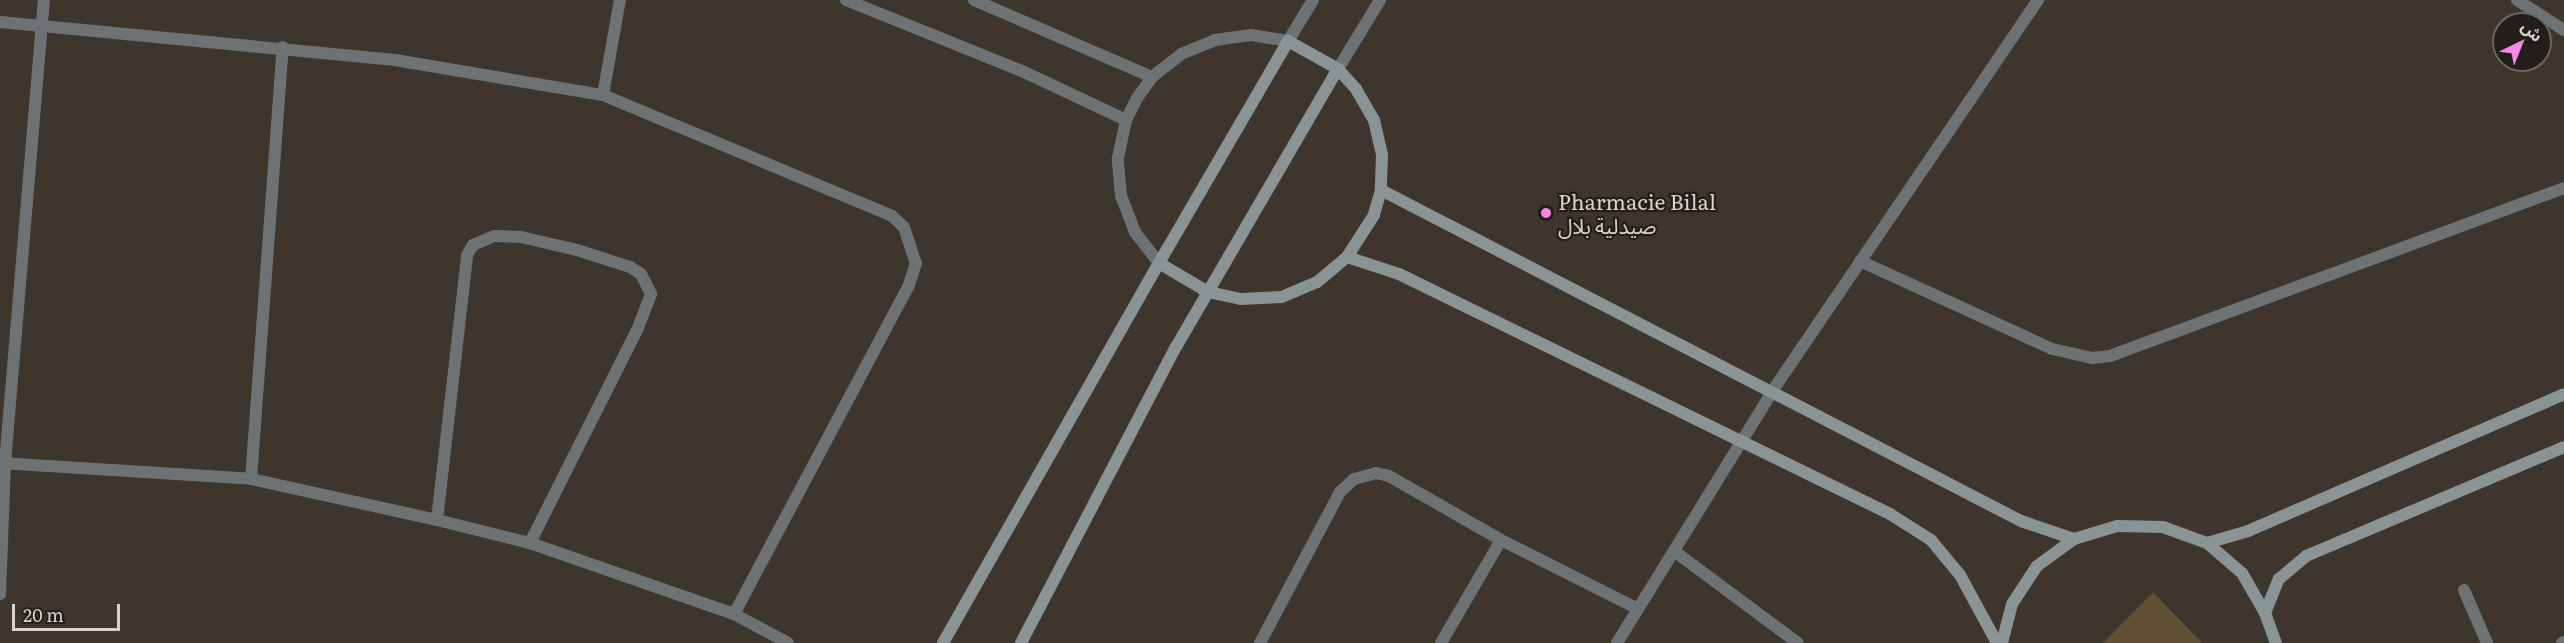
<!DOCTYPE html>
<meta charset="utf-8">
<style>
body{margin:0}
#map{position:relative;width:2564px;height:643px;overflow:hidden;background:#3e362d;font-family:Literata,"Noto Sans Arabic",serif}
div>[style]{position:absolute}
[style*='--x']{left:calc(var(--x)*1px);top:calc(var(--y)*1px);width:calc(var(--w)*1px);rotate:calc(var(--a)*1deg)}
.building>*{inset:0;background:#614e33}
.street>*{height:12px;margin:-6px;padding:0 6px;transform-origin:6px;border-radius:6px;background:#6d7375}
.secondary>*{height:12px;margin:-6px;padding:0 6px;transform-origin:6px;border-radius:6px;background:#8a9497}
.dots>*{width:16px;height:16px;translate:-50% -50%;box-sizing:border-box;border:3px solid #221e1a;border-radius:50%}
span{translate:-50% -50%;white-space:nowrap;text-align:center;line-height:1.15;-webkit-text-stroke:4.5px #221e1a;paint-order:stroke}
.poi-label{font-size:21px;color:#d8d3cd}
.left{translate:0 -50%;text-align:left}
.north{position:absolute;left:2492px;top:12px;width:60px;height:60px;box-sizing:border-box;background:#221e1a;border:2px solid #6b6662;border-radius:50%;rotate:43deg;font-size:16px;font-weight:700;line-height:24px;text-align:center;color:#d8d3cd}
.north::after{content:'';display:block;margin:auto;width:21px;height:27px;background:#fa87e7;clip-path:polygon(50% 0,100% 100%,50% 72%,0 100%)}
.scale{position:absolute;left:12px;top:604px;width:108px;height:27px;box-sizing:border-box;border:3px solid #d8d3cd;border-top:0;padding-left:8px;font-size:18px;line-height:21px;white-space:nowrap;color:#d8d3cd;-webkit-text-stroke:4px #221e1a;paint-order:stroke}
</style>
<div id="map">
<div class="building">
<i style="clip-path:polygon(2153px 592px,2202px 643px,2103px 643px)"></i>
</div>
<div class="street">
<i style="--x:846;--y:0;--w:190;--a:22"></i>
<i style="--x:1022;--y:71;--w:115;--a:25.2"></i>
<i style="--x:974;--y:0;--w:194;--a:23.4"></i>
<i style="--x:2517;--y:0;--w:56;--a:32.6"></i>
<i style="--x:0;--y:22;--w:397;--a:5.5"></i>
<i style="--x:395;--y:60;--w:211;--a:9.6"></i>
<i style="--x:603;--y:95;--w:313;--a:22.7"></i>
<i style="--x:892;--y:216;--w:16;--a:43"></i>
<i style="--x:904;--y:227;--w:38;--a:72"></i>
<i style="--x:916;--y:263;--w:25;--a:108"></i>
<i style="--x:908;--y:287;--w:370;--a:118"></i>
<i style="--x:1338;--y:69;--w:81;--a:-58.7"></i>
<i style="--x:603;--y:95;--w:97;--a:-79.9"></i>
<i style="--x:1860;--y:261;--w:211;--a:24.6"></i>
<i style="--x:2052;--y:349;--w:42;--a:12.4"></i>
<i style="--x:2093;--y:358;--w:17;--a:-7"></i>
<i style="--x:2110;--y:356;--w:484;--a:-20.3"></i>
<i style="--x:1159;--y:263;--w:39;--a:-128"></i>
<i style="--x:1135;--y:232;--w:39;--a:-111"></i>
<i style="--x:1121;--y:196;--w:38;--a:-95"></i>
<i style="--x:1118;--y:158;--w:39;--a:-78"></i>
<i style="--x:1126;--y:120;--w:25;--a:-63"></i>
<i style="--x:1137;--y:98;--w:26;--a:-54"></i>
<i style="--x:1152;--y:77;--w:37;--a:-38"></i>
<i style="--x:1181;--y:54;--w:37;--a:-22"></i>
<i style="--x:1215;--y:40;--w:36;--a:-8"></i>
<i style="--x:1251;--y:35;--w:37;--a:9"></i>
<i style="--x:1288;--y:41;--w:48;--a:-58.6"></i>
<i style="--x:0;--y:463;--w:252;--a:3.6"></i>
<i style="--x:251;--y:479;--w:190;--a:12.4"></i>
<i style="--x:437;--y:520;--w:96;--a:13.9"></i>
<i style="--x:530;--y:543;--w:216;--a:19.2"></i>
<i style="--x:734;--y:614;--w:61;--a:28.2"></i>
<i style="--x:251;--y:479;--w:433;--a:-85.8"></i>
<i style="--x:437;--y:520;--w:267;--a:-83.5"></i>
<i style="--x:467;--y:255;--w:12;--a:-59"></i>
<i style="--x:473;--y:245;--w:23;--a:-23"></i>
<i style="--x:494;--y:236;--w:27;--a:2"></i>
<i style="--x:521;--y:237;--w:57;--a:13.1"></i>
<i style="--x:577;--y:250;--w:56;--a:17.8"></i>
<i style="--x:630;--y:267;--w:13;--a:32"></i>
<i style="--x:641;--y:274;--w:22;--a:63"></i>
<i style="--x:651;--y:294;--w:39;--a:111"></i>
<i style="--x:637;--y:330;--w:238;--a:116.7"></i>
<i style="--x:1674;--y:551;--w:154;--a:36.6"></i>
<i style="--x:2464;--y:590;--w:58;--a:66.5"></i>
<i style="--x:0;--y:594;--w:131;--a:-87.8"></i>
<i style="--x:5;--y:463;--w:465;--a:-85.2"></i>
<i style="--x:1260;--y:643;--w:171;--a:-62.1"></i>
<i style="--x:1340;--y:492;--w:19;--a:-43"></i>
<i style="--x:1354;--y:479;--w:23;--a:-15"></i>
<i style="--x:1376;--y:473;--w:13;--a:13"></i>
<i style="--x:1389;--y:476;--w:129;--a:29.7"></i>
<i style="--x:1501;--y:540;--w:153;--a:26.7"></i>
<i style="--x:1441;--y:643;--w:119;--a:-59.8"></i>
<i style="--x:1617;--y:643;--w:297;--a:-58.3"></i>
<i style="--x:1773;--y:390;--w:472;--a:-55.8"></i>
<i style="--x:2562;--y:643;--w:2;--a:-27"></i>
</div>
<div class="secondary">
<i style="--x:1381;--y:190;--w:721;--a:27.35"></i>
<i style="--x:2021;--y:521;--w:56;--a:18.8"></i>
<i style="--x:1347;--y:257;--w:55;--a:18.1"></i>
<i style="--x:1399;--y:274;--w:547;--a:26.05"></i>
<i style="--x:1890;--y:514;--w:49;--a:32.4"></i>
<i style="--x:1931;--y:540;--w:45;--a:50.4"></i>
<i style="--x:1960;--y:575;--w:77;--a:61.4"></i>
<i style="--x:2207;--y:543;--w:43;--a:-16.3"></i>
<i style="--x:2248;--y:531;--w:344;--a:-23.4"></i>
<i style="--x:2265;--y:613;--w:37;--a:-68"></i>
<i style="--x:2279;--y:579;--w:35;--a:-40"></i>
<i style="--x:2306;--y:556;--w:280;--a:-22.9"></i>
<i style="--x:943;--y:643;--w:437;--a:-60.4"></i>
<i style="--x:1159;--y:263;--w:257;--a:-59.8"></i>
<i style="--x:1288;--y:41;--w:57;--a:29.2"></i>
<i style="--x:1338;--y:69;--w:27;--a:48"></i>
<i style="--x:1356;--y:89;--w:36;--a:60"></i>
<i style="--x:1374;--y:120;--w:36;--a:77"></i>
<i style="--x:1382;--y:155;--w:35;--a:92"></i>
<i style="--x:1381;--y:190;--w:26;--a:106"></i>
<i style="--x:1374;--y:215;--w:50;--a:122.7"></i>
<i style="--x:1347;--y:257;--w:39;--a:140"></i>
<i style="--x:1317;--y:282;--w:39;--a:157"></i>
<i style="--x:1281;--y:297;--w:40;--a:177.1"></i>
<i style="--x:1241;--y:299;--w:34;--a:-168"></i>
<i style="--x:1208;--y:292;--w:57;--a:-149.4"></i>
<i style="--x:1021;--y:643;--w:334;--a:-62.4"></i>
<i style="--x:1176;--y:347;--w:322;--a:-59.8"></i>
<i style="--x:2002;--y:643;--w:40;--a:-75.6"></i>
<i style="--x:2012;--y:604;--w:45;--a:-56.7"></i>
<i style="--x:2037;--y:566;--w:46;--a:-36.1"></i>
<i style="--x:2074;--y:539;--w:45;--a:-16.8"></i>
<i style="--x:2117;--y:526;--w:46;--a:1.2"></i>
<i style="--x:2163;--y:527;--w:47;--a:20"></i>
<i style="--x:2207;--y:543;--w:46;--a:40.6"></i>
<i style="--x:2242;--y:573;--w:46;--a:60.1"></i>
<i style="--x:2265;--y:613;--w:32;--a:70"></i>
</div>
<div class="dots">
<i style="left:1546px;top:213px;background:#fa87e7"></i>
</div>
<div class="poi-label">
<span class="left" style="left:1558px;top:213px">Pharmacie Bilal<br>صيدلية بلال</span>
</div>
<div class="north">ش</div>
<div class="scale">20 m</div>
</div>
